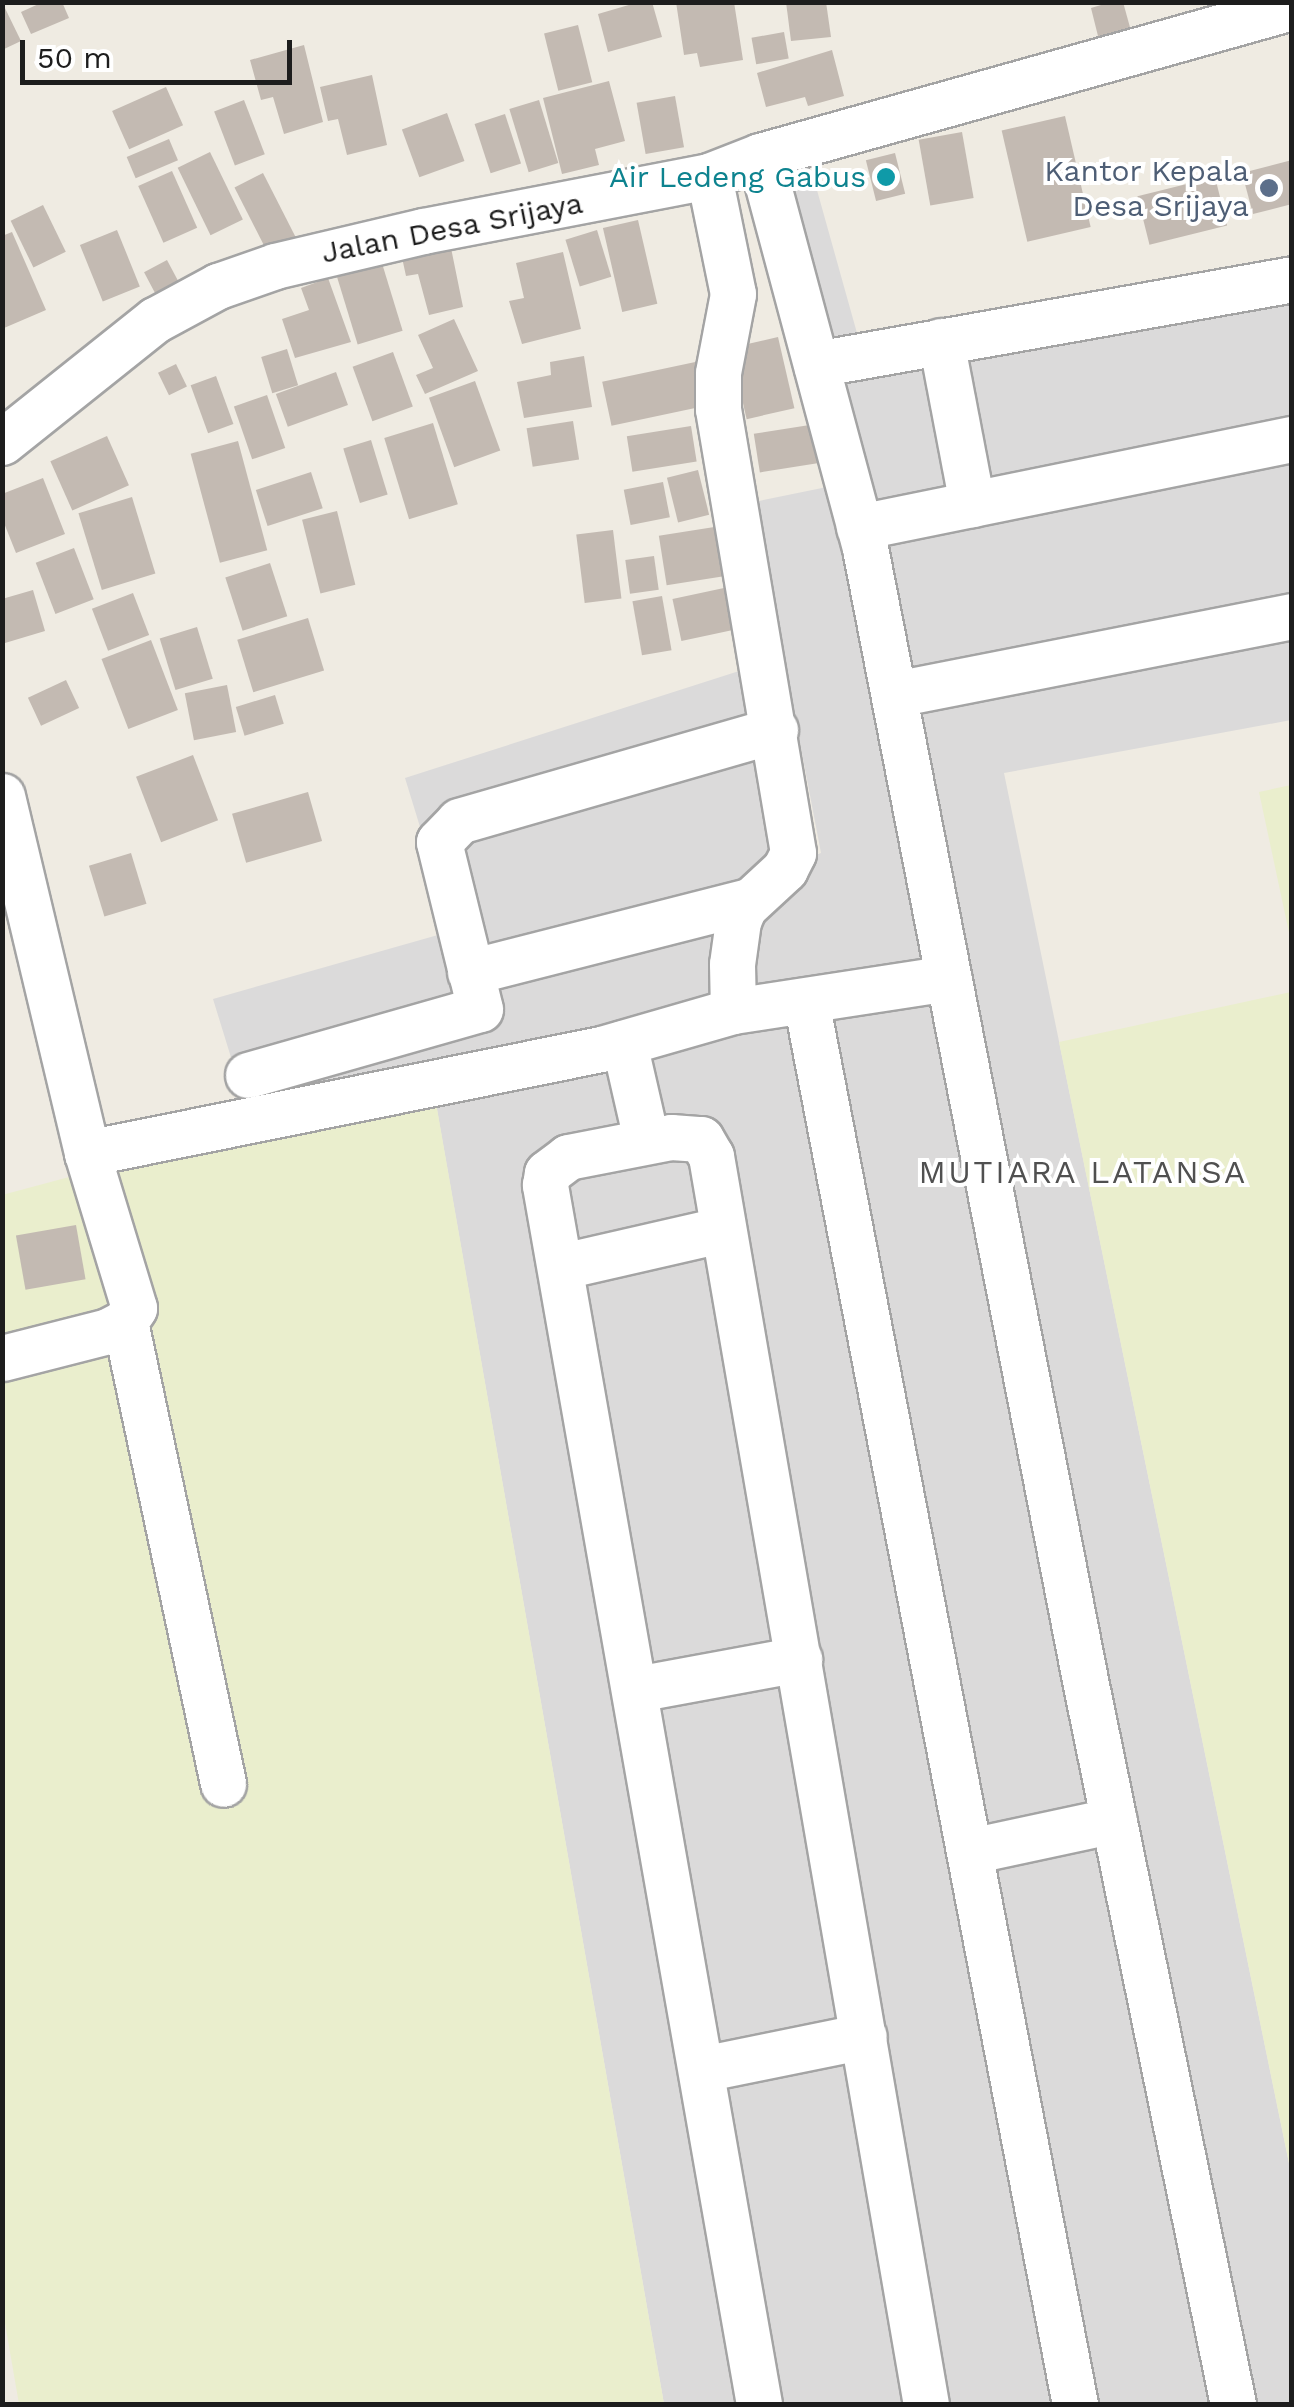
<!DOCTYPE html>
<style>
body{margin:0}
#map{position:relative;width:1294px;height:2407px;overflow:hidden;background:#efebe2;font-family:"Work Sans",sans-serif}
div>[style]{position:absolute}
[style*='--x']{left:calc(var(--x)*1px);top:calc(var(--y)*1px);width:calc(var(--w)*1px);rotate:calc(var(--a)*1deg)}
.residential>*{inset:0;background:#dbdada}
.farmland>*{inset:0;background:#eaeecd}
.building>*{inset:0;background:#c3bab2;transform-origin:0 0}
.roads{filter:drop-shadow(2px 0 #a4a4a4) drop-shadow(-2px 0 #a4a4a4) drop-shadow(0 2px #a4a4a4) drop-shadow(0 -2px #a4a4a4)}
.minor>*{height:45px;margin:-22.5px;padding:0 22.5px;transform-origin:22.5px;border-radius:22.5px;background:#fff}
.dots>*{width:28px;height:28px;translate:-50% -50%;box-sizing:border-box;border:5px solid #fff;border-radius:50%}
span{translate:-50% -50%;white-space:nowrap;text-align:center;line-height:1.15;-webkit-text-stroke:8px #fff;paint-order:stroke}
.service-label{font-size:30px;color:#4e5e75}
.right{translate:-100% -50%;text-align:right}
.culture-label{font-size:30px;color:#0d838f}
.street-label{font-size:30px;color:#1d1d1d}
.neighbourhood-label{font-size:32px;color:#505050;letter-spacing:2.5px}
.frame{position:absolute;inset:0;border:5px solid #1d1d1d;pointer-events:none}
.scale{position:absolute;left:20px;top:40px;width:272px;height:45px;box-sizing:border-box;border:5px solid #1d1d1d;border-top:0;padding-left:12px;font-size:30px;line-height:35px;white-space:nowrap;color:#1d1d1d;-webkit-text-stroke:8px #fff;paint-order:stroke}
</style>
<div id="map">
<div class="residential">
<i style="clip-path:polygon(815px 183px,862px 351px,1291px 274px,1291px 720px,1004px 773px,1291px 2173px,1291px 2404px,664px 2404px,432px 1081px,250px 1119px,213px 999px,452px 931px,405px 778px,761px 664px,792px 864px,821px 853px,754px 502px,827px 487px,757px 189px)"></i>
</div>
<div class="farmland">
<i style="clip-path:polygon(1291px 785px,1292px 785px,1291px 942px,1259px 792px)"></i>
<i style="clip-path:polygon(1291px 992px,1292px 992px,1291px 2173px,1059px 1042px)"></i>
<i style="clip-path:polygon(432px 1080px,664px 2404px,19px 2404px,2px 2306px,2px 1195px)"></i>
</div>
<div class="building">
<i style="clip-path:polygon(2px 2px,21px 41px,2px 50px)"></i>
<i style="clip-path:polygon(43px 2px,62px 2px,69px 18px,31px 34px,21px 12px)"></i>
<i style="clip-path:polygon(639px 2px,652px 2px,662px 37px,608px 52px,598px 14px)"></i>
<i style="clip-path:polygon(676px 2px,734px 2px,743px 60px,700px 67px,697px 53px,684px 55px)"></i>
<i style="clip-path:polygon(786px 2px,826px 2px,831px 37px,791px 41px)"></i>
<i style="clip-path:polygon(1111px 2px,1123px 2px,1131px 31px,1099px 40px,1091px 8px)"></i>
<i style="left:578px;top:25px;width:59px;height:35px;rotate:76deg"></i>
<i style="left:784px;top:32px;width:27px;height:33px;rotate:80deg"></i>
<i style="clip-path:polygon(304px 45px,323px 122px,284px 134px,273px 97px,261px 100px,250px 60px)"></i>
<i style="clip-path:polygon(832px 50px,844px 96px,808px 106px,805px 97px,766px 107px,757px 73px)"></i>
<i style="clip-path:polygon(372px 75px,387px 145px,347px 155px,338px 119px,328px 121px,320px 87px)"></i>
<i style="clip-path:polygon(609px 81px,625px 141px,595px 149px,599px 165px,562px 174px,543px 98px)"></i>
<i style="left:166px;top:87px;width:42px;height:59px;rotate:66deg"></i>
<i style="left:675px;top:96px;width:52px;height:39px;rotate:80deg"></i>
<i style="left:244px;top:100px;width:58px;height:32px;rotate:69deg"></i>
<i style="left:539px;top:100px;width:66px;height:31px;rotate:73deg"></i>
<i style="left:447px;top:113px;width:51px;height:48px;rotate:70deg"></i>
<i style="left:505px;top:114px;width:52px;height:32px;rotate:72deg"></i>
<i style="left:1065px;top:116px;width:114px;height:65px;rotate:77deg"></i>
<i style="left:962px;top:132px;width:67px;height:44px;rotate:80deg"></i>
<i style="left:169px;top:139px;width:23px;height:46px;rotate:67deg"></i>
<i style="left:210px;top:152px;width:75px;height:36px;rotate:64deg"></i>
<i style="left:895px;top:153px;width:42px;height:30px;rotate:76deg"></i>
<i style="clip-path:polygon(1292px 160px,1292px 204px,1253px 214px,1242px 173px)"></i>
<i style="left:172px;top:171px;width:62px;height:37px;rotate:66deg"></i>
<i style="left:263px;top:173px;width:74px;height:32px;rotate:63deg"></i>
<i style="left:1215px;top:177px;width:50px;height:80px;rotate:76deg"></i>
<i style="left:43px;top:205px;width:52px;height:36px;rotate:64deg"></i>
<i style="left:638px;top:220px;width:86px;height:36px;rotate:77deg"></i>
<i style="left:117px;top:230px;width:61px;height:40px;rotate:68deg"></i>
<i style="left:597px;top:230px;width:49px;height:33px;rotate:73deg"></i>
<i style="clip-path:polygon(12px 232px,46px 310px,4px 328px,2px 236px)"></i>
<i style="clip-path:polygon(450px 243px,463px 307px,429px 315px,418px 274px,406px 276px,401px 253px)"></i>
<i style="clip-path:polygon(563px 252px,581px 329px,522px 344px,509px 301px,524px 298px,516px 263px)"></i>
<i style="left:167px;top:260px;width:26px;height:26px;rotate:62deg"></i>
<i style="left:381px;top:260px;width:74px;height:47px;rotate:73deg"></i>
<i style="clip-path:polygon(328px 278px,351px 342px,295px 358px,282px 319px,309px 310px,301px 288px)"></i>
<i style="clip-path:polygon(454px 319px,478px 371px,425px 394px,416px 375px,433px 368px,418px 335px)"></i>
<i style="left:778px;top:337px;width:73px;height:49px;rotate:77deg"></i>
<i style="left:287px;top:349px;width:38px;height:27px;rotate:73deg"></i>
<i style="left:393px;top:352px;width:58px;height:43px;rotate:70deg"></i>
<i style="clip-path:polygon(584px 356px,592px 407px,524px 418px,517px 382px,551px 375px,550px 362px)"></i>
<i style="left:700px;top:361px;width:45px;height:100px;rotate:78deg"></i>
<i style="left:176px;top:364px;width:25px;height:20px;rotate:64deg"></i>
<i style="left:336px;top:372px;width:35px;height:64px;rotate:70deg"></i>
<i style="left:216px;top:376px;width:51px;height:27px;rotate:70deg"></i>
<i style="left:475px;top:381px;width:74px;height:49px;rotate:70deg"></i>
<i style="left:267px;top:395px;width:56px;height:35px;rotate:71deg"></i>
<i style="left:573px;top:421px;width:39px;height:47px;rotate:81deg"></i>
<i style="left:433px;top:423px;width:85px;height:51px;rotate:73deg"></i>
<i style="left:816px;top:424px;width:39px;height:63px;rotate:81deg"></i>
<i style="left:691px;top:426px;width:36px;height:65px;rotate:81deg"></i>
<i style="left:107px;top:436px;width:54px;height:62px;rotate:66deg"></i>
<i style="left:371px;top:440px;width:57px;height:29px;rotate:73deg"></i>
<i style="left:238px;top:441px;width:113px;height:49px;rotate:75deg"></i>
<i style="left:698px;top:470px;width:46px;height:32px;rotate:76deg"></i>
<i style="left:311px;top:472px;width:38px;height:58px;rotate:72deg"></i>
<i style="clip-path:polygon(43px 478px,65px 534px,16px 553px,2px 518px,2px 494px)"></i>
<i style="left:663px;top:482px;width:36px;height:40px;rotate:79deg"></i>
<i style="left:132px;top:497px;width:80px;height:56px;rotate:73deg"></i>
<i style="left:337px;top:511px;width:76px;height:36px;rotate:76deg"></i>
<i style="left:727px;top:525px;width:50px;height:69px;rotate:81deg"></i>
<i style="left:613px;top:530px;width:69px;height:37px;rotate:83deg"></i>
<i style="left:74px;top:548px;width:55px;height:41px;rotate:69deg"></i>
<i style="left:654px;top:556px;width:34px;height:29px;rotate:82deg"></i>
<i style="left:270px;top:563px;width:56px;height:47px;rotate:72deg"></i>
<i style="left:738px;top:585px;width:43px;height:67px;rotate:78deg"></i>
<i style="clip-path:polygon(33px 590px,45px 631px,5px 643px,2px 599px)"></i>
<i style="left:133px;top:593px;width:45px;height:44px;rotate:69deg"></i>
<i style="left:662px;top:596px;width:55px;height:30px;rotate:80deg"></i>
<i style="left:308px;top:618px;width:55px;height:74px;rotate:73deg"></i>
<i style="left:197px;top:627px;width:54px;height:39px;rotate:73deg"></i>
<i style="left:151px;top:640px;width:75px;height:53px;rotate:69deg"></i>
<i style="left:66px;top:680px;width:31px;height:42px;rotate:65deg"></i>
<i style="left:227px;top:685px;width:48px;height:43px;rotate:79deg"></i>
<i style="left:275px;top:695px;width:30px;height:41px;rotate:73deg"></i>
<i style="left:193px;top:755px;width:70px;height:61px;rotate:69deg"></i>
<i style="left:308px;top:792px;width:51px;height:79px;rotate:74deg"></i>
<i style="left:131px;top:853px;width:53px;height:44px;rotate:73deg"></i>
<i style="left:76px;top:1225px;width:55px;height:61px;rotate:80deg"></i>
</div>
<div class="roads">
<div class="minor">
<i style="--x:760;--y:156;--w:406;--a:75"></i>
<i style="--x:865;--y:548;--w:1148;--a:79"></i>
<i style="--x:1084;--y:1675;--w:744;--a:78.45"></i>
<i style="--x:709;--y:176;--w:120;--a:78.5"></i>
<i style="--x:733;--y:294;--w:80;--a:100.8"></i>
<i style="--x:718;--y:373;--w:36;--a:90"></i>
<i style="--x:718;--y:409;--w:450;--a:80.4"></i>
<i style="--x:793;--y:853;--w:18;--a:117"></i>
<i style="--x:785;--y:869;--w:56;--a:137.2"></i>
<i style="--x:744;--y:907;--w:15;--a:113"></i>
<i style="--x:738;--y:921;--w:43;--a:97.9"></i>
<i style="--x:732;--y:964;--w:47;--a:88.8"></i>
<i style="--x:941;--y:341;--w:166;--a:79.2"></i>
<i style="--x:816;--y:364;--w:484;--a:-10.1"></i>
<i style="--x:2;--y:442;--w:196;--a:-38.6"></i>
<i style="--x:155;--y:320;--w:72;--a:-28.4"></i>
<i style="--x:218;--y:286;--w:60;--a:-19.3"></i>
<i style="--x:275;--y:266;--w:152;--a:-13.3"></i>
<i style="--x:423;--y:231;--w:291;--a:-10.9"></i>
<i style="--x:709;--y:176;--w:55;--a:-21.4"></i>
<i style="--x:760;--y:156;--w:552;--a:-15.65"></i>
<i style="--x:859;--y:527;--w:442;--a:-11.5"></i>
<i style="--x:895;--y:694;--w:405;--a:-11.1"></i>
<i style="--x:2;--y:796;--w:367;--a:76.6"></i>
<i style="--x:87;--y:1153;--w:162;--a:73.1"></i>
<i style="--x:134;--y:1308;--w:17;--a:123"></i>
<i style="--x:125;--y:1322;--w:19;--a:152"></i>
<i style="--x:108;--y:1331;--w:109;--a:165.7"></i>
<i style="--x:470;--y:972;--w:288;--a:-14.3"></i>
<i style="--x:806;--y:1001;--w:1429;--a:79.15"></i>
<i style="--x:624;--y:1043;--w:98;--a:77.1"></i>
<i style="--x:248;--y:1075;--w:241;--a:-15.9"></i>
<i style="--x:480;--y:1009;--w:172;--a:-103.8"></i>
<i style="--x:439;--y:842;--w:29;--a:-46"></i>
<i style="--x:459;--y:821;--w:329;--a:-16.1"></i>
<i style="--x:87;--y:1153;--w:524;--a:-11.44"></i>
<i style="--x:601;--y:1049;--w:137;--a:-16.1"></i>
<i style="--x:733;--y:1011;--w:218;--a:-8.7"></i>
<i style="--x:563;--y:1266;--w:161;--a:-12.9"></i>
<i style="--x:125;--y:1322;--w:472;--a:78"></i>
<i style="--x:636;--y:1689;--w:166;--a:-10.4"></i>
<i style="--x:970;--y:1851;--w:147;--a:-12.1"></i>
<i style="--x:702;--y:2069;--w:165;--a:-11.5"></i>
<i style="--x:759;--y:2404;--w:1238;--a:-99.96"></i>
<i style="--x:545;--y:1185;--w:12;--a:-81"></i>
<i style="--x:547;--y:1173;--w:26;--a:-37"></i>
<i style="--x:568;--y:1157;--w:105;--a:-11"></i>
<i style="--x:671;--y:1137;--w:30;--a:4"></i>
<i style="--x:701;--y:1139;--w:20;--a:60"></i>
<i style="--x:711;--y:1156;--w:1266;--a:80.23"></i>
</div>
</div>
<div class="dots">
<i style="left:886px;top:177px;background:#0f9aa8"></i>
<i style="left:1269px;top:188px;background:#5c6f8a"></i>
</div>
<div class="service-label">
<span class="right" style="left:1249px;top:188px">Kantor Kepala<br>Desa Srijaya</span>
</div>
<div class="culture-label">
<span class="right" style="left:866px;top:177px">Air Ledeng Gabus</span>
</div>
<div class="street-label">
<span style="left:452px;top:228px;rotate:-11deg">Jalan Desa Srijaya</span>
</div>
<div class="neighbourhood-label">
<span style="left:1083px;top:1172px">MUTIARA LATANSA</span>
</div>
<div class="frame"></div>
<div class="scale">50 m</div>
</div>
